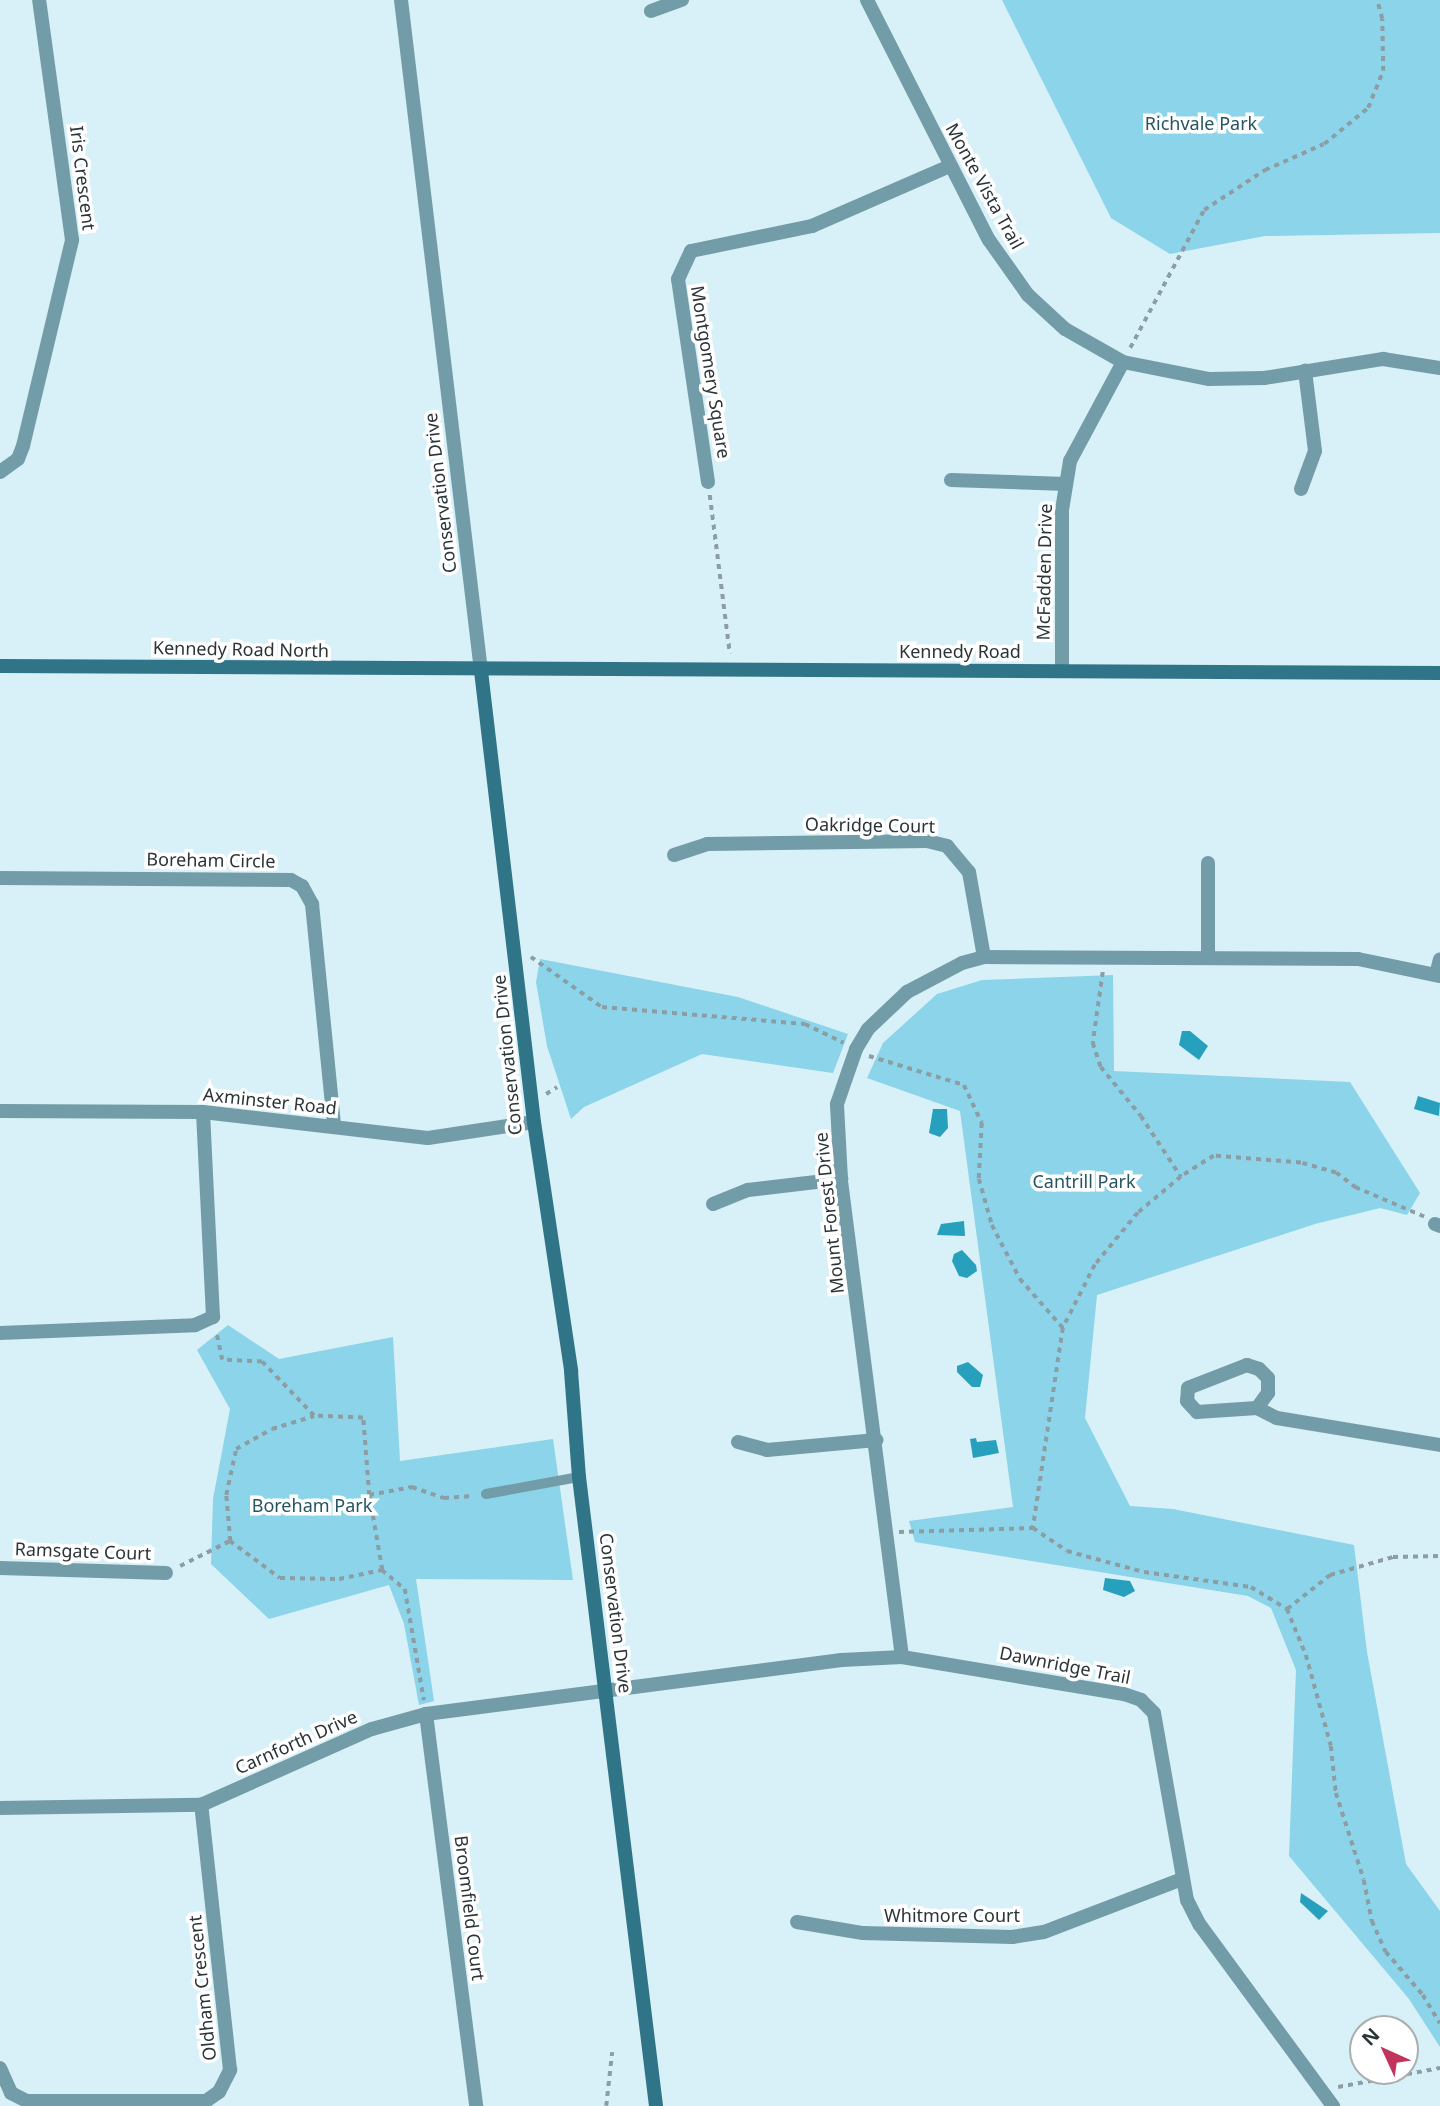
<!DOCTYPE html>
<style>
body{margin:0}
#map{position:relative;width:1440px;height:2106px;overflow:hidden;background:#d8f0f7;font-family:"Noto Sans",sans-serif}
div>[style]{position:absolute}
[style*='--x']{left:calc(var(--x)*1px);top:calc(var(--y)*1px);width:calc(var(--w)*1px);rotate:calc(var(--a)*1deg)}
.green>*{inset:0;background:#8bd4e9}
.water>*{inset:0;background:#27a0bd}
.path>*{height:3.5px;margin-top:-1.75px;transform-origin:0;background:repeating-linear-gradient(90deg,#8c9da3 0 5px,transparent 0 10px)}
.lane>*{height:10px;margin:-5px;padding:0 5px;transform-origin:5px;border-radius:5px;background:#729ca8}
.street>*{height:14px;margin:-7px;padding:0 7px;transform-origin:7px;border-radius:7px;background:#729ca8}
.secondary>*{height:14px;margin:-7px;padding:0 7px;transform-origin:7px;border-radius:7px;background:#307587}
span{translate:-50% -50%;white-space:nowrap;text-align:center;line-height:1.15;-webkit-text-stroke:7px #fff;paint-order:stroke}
.park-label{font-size:18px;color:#265562}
.street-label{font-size:18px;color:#2b3437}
.north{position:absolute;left:1349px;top:2015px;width:70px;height:70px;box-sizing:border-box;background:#fff;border:2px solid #aaaeaf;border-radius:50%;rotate:315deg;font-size:19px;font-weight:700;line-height:28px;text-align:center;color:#2b3437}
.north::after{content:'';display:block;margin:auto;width:24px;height:32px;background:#c3345d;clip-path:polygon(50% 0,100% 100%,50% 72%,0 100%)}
</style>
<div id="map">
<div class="green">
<i style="clip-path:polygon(1002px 0,1440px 0,1440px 233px,1265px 236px,1170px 254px,1111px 218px)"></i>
<i style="clip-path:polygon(540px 959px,738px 997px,848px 1034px,833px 1073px,702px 1054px,584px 1107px,571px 1119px,547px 1046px,536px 982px)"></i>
<i style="clip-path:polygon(1113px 975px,1114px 1071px,1350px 1082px,1420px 1193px,1407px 1215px,1380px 1208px,1315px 1224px,1097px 1295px,1085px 1418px,1130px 1506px,1173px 1509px,1354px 1545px,1367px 1652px,1406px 1864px,1440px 1911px,1440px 2047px,1409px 1999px,1289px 1856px,1296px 1670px,1271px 1608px,1248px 1596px,915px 1542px,909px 1521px,1013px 1507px,960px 1111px,867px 1078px,883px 1043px,937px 994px,982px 980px)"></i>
<i style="clip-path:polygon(228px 1325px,279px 1359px,393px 1337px,400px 1461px,553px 1439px,573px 1580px,416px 1579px,434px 1701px,419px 1705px,404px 1624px,389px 1585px,269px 1619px,211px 1564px,213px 1499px,230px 1409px,197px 1350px)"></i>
</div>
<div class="water">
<i style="clip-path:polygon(1182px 1031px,1190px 1031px,1208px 1046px,1199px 1060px,1179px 1045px)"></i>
<i style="clip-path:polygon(1418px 1096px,1440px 1103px,1439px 1116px,1414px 1109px)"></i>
<i style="clip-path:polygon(933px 1109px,947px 1109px,948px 1128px,940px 1137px,929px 1133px)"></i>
<i style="clip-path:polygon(964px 1221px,965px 1236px,937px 1235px,941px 1224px)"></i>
<i style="clip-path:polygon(962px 1250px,976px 1265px,977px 1271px,967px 1278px,959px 1276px,952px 1261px,954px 1254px)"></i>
<i style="clip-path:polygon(968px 1362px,983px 1375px,980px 1387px,972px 1387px,957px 1372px,957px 1366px)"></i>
<i style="clip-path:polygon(976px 1438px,977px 1442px,996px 1440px,999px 1453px,973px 1458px,970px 1439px)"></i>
<i style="clip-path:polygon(1105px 1578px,1130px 1581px,1135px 1591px,1124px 1597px,1103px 1590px)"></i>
<i style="clip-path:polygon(1301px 1893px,1328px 1911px,1319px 1920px,1300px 1902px)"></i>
</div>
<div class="path">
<i style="--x:1130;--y:348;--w:157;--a:-61.8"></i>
<i style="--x:1204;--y:210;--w:73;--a:-33.3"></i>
<i style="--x:1265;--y:170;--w:64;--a:-23.8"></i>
<i style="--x:1324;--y:144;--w:57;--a:-39.3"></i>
<i style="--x:1368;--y:108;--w:40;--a:-68"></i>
<i style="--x:1383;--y:71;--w:52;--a:-91.1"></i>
<i style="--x:1382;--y:19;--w:20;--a:-105"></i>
<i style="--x:710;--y:495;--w:160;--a:82.8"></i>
<i style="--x:531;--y:957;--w:87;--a:35.2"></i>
<i style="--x:602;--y:1007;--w:204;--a:4.8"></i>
<i style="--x:805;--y:1024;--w:43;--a:26"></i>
<i style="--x:1103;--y:972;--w:72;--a:98"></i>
<i style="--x:1093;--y:1043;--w:25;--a:72"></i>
<i style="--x:1101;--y:1067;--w:63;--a:50.8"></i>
<i style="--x:1141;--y:1116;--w:73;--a:56.7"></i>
<i style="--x:869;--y:1056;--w:99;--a:17"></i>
<i style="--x:964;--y:1085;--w:42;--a:64.7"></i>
<i style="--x:982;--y:1123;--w:56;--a:93.1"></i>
<i style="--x:979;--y:1179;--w:48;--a:74.2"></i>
<i style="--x:992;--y:1225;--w:61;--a:62.6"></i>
<i style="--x:1020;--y:1279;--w:65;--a:48.7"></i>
<i style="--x:546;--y:1094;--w:13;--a:-32"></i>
<i style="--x:1424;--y:1217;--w:74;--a:-156.9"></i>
<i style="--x:1356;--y:1188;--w:25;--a:-143"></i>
<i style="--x:1336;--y:1173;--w:36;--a:-164"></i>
<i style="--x:1301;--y:1163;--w:87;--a:-175.4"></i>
<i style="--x:1214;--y:1156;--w:39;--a:148"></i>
<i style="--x:1181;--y:1177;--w:56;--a:140.1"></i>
<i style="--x:1138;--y:1213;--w:67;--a:129.6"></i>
<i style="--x:1095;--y:1265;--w:71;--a:116.9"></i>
<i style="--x:1063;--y:1328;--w:202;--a:98.5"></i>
<i style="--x:1033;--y:1528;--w:41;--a:34.1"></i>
<i style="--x:1067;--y:1551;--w:80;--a:15.3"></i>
<i style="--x:1144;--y:1572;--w:108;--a:8"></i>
<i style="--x:1251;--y:1587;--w:42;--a:31.4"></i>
<i style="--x:1287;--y:1609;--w:50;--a:67.6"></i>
<i style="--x:1306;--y:1655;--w:94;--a:74.6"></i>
<i style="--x:1331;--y:1746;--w:47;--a:83.9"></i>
<i style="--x:1336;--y:1793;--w:91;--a:72.2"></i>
<i style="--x:1364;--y:1880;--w:42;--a:79"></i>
<i style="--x:1372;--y:1921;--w:34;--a:66"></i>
<i style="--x:1386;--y:1952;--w:57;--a:49.3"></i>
<i style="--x:1423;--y:1995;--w:33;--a:59"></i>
<i style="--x:369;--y:1495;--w:44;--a:-10.5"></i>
<i style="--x:412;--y:1487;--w:34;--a:19"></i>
<i style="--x:444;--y:1498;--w:29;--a:-4"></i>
<i style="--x:899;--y:1532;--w:134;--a:-1.7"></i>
<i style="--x:230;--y:1541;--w:62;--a:36.5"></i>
<i style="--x:280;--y:1578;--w:59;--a:1"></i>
<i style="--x:339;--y:1579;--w:44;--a:-11.8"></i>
<i style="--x:382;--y:1570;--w:76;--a:-99.8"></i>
<i style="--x:369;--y:1495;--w:77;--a:-94.5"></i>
<i style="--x:363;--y:1418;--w:49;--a:-177.7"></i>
<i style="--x:180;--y:1566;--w:56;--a:-26.6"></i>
<i style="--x:230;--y:1541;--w:46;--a:-95"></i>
<i style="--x:226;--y:1495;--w:47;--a:-77.7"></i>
<i style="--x:236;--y:1449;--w:41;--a:-29.1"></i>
<i style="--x:272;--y:1429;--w:44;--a:-17.2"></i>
<i style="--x:314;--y:1416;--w:75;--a:-133.9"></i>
<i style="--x:262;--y:1362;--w:40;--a:-177.1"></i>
<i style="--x:222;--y:1360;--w:29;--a:-102"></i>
<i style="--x:382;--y:1570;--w:30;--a:40"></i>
<i style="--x:405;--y:1589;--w:113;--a:80.3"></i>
<i style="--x:1287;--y:1609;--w:55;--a:-38.3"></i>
<i style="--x:1330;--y:1575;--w:66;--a:-15.9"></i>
<i style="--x:1393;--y:1557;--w:47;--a:-1.2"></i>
<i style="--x:1338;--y:2087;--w:104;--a:-10.6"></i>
<i style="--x:606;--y:2106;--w:54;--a:-83.7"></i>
</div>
<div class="lane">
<i style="--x:486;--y:1494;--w:95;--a:-10.4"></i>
</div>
<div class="street">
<i style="--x:401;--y:0;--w:676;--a:83.2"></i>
<i style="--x:867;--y:0;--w:269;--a:63.1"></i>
<i style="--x:989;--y:240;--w:67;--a:54.7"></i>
<i style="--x:1028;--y:295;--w:50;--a:42.6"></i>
<i style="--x:1065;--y:329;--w:67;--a:29.6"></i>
<i style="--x:1123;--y:362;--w:88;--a:11.2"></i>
<i style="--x:1209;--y:379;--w:55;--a:-1"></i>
<i style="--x:1264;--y:378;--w:121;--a:-9.1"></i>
<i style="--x:1383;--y:359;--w:58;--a:9"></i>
<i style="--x:651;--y:11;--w:33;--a:-20"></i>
<i style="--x:0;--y:472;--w:22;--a:-36"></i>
<i style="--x:18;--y:459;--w:14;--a:-69"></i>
<i style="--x:23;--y:446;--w:212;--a:-76.6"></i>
<i style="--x:72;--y:240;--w:242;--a:-97.8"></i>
<i style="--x:951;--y:480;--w:115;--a:2"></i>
<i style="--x:708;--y:482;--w:205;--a:-98.4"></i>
<i style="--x:678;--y:279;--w:31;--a:-65"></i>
<i style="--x:691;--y:251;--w:124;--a:-11.7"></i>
<i style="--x:812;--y:226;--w:150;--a:-23.5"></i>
<i style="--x:1301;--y:489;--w:40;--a:-69.8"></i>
<i style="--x:1315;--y:451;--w:81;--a:-97.1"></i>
<i style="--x:1062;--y:670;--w:160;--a:-90"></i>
<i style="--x:1062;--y:510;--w:50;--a:-80.7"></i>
<i style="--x:1070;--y:461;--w:112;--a:-61.8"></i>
<i style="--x:674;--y:855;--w:35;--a:-18"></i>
<i style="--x:707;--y:844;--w:220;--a:-0.8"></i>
<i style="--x:927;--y:841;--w:21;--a:14"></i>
<i style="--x:947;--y:846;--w:34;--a:50"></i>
<i style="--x:969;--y:872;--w:86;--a:80"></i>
<i style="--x:1208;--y:863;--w:95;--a:90"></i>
<i style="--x:0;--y:878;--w:291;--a:0.4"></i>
<i style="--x:291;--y:880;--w:13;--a:29"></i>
<i style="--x:302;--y:886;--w:21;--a:61"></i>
<i style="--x:312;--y:904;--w:223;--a:84.3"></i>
<i style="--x:1436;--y:975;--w:16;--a:-76"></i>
<i style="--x:0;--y:1111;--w:203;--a:0.3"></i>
<i style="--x:203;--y:1112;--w:226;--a:6.6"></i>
<i style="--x:428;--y:1138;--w:107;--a:-8.6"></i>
<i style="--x:713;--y:1204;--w:38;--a:-22"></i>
<i style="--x:748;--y:1190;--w:94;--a:-6.7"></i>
<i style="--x:1435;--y:1224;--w:5;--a:22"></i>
<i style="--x:0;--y:1333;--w:195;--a:-2.3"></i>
<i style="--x:195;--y:1325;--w:20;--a:-24"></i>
<i style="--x:213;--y:1317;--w:205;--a:-92.8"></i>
<i style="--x:1257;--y:1408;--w:19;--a:-54"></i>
<i style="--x:1268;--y:1393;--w:15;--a:-90"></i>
<i style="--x:1268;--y:1378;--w:13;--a:-135"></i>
<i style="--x:1259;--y:1369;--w:13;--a:-162"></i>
<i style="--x:1247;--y:1365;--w:63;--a:158.7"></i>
<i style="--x:1188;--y:1388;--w:13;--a:94"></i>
<i style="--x:1187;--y:1401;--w:15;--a:48"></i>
<i style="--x:1197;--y:1412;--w:60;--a:-3.8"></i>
<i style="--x:1257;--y:1408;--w:22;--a:27"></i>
<i style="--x:1277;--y:1418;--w:165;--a:9.4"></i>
<i style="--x:738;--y:1442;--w:30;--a:15"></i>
<i style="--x:767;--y:1450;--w:110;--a:-5.2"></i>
<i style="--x:0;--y:1568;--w:166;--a:1.7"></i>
<i style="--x:902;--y:1657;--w:482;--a:-97.3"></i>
<i style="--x:841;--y:1179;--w:75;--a:-93.1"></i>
<i style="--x:837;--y:1104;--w:58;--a:-70.9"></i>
<i style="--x:856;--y:1049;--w:23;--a:-59"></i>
<i style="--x:868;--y:1029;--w:54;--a:-43.5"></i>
<i style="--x:907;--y:992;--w:62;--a:-27.8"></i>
<i style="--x:962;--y:963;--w:23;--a:-15"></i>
<i style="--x:984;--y:957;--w:374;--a:0.3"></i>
<i style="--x:1358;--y:959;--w:84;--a:11.7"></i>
<i style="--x:426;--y:1714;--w:395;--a:82.7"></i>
<i style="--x:0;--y:1808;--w:201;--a:-0.9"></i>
<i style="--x:201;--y:1805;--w:187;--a:-24"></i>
<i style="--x:372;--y:1729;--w:56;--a:-15.5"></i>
<i style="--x:426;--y:1714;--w:419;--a:-7.4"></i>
<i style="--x:842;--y:1660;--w:60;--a:-2.9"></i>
<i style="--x:902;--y:1657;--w:225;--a:9.5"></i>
<i style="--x:1124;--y:1694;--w:18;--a:19"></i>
<i style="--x:1141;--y:1700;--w:18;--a:45"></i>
<i style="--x:1154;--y:1713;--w:190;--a:80"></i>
<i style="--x:1187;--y:1900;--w:28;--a:63"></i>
<i style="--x:1200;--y:1925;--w:225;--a:53.7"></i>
<i style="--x:797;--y:1922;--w:67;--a:9.5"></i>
<i style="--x:863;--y:1933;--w:149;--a:1.5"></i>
<i style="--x:1012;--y:1937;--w:32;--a:-9"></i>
<i style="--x:1044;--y:1932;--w:148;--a:-21"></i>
<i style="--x:0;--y:2068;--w:27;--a:66"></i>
<i style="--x:11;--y:2093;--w:18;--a:27"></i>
<i style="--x:27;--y:2101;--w:179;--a:0"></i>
<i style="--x:206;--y:2101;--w:16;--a:-35"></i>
<i style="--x:219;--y:2092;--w:25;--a:-63"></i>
<i style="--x:230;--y:2070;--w:267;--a:-96.2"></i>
</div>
<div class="secondary">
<i style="--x:0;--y:666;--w:1440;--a:0.28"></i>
<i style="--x:481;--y:671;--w:454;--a:83.3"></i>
<i style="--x:534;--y:1122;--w:252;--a:81.5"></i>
<i style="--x:571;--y:1371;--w:106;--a:85.7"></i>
<i style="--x:579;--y:1477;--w:634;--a:83.02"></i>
</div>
<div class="park-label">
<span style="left:1201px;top:123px">Richvale Park</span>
<span style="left:1084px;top:1181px">Cantrill Park</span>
<span style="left:312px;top:1505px">Boreham Park</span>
</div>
<div class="street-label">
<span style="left:83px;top:178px;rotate:83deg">Iris Crescent</span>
<span style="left:985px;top:186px;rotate:61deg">Monte Vista Trail</span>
<span style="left:711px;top:372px;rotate:81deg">Montgomery Square</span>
<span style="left:440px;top:493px;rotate:-97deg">Conservation Drive</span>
<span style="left:1044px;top:572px;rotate:-89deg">McFadden Drive</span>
<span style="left:241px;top:649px;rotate:1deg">Kennedy Road North</span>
<span style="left:960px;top:651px">Kennedy Road</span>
<span style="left:870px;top:825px;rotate:1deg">Oakridge Court</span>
<span style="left:211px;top:860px;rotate:1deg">Boreham Circle</span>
<span style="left:507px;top:1055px;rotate:-96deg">Conservation Drive</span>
<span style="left:270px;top:1101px;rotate:6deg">Axminster Road</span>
<span style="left:829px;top:1213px;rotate:-96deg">Mount Forest Drive</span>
<span style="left:83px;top:1551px;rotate:2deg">Ramsgate Court</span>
<span style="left:616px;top:1613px;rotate:83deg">Conservation Drive</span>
<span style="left:1065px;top:1665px;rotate:11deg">Dawnridge Trail</span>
<span style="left:296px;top:1742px;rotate:-24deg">Carnforth Drive</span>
<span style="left:470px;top:1908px;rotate:83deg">Broomfield Court</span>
<span style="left:952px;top:1915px">Whitmore Court</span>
<span style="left:202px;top:1988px;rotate:-96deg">Oldham Crescent</span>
</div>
<div class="north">N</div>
</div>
